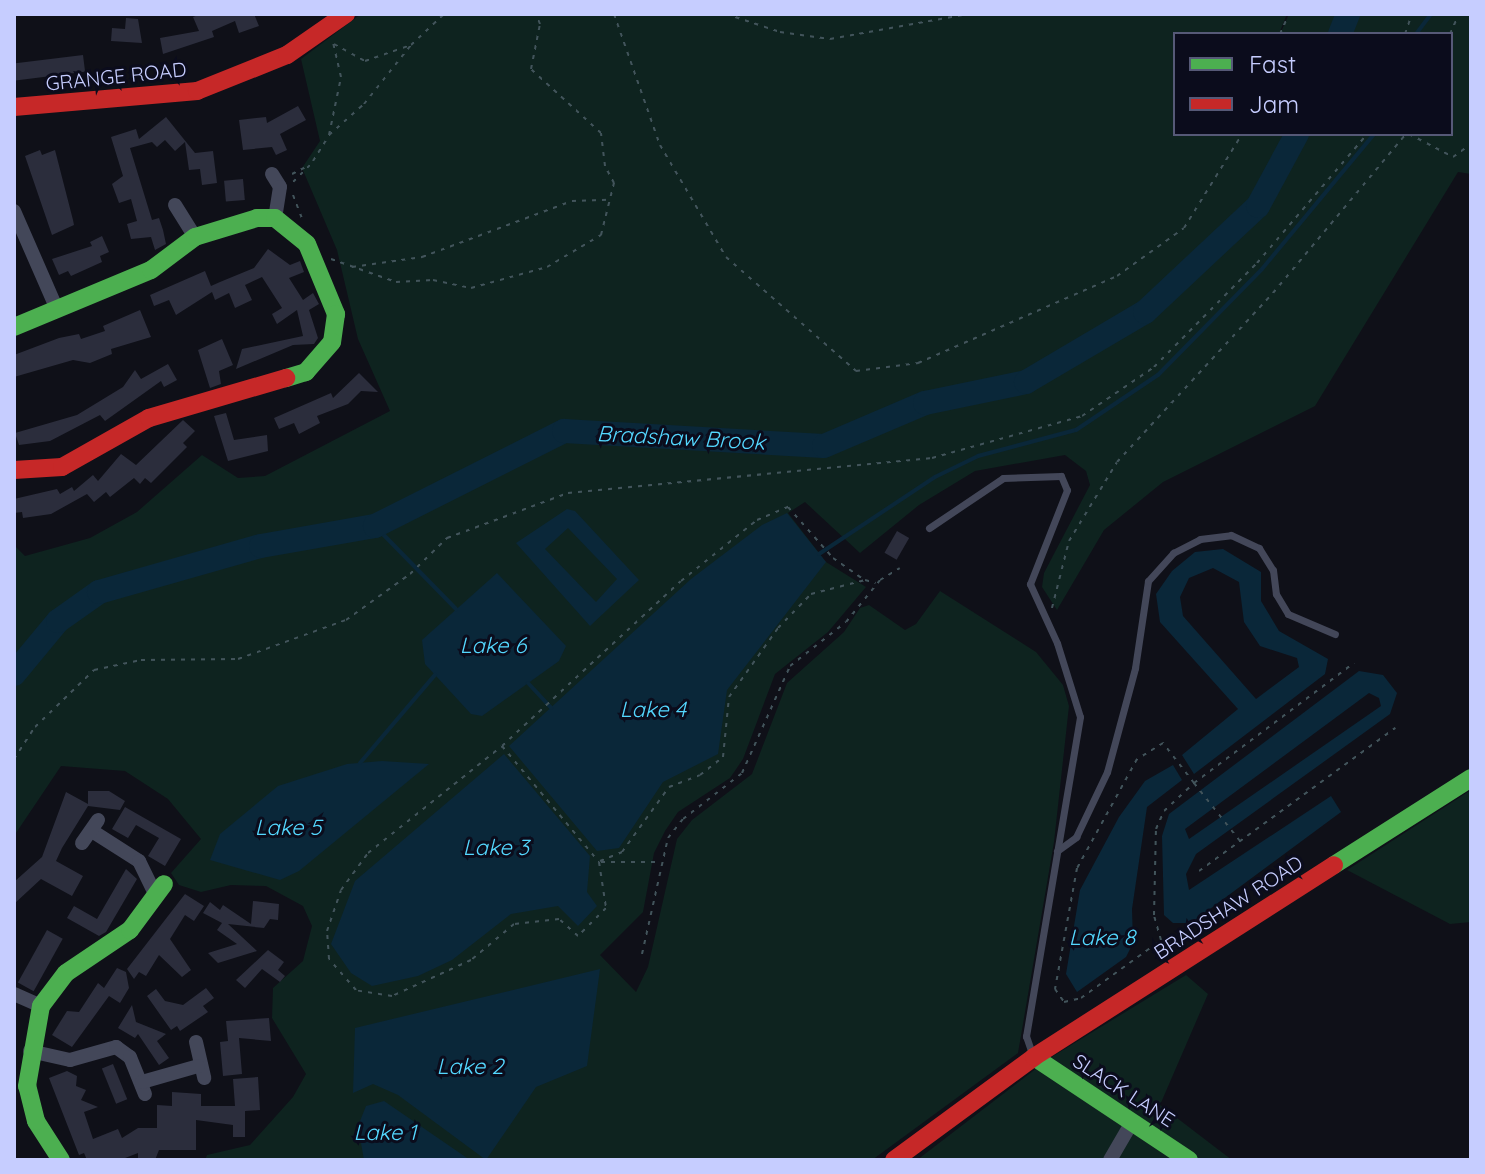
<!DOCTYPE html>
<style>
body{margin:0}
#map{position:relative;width:1485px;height:1174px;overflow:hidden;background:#0f1018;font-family:Quicksand,sans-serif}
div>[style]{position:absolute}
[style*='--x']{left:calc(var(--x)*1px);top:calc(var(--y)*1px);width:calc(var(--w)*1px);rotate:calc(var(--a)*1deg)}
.green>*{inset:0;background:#0e231f}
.water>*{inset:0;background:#0a2739}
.stream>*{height:4px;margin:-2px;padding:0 2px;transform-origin:2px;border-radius:2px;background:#0a2739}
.river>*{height:24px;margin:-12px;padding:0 12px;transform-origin:12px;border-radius:12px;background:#0a2739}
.building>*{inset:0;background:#2b2d3c;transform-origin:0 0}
.path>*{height:2px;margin-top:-1px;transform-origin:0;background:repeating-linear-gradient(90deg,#42545b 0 4px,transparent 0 10px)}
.lane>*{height:7px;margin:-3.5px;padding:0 3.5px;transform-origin:3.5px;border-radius:3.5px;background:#434759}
.street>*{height:14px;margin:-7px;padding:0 7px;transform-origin:7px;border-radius:7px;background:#434759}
.fast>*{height:18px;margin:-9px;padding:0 9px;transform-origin:9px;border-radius:9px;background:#4caf50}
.jam>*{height:18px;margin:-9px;padding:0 9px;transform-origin:9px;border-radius:9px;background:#c62828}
span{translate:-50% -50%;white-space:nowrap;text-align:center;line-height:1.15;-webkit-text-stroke:6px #0b0c1c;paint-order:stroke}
.street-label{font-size:20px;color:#c6cdff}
.water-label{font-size:22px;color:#54d8ff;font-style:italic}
.frame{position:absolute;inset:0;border:16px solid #c6cdff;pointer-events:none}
.legend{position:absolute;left:1173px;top:32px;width:280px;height:104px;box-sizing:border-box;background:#0b0c1c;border:2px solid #565977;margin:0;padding:10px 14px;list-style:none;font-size:24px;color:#c6cdff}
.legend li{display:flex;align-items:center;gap:16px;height:40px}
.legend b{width:40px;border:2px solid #565977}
</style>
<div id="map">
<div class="green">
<i style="clip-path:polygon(361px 14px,1287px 14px,1279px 34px,1175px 34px,1175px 134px,1451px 134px,1451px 34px,1280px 34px,1289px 14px,1471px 14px,1471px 174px,1458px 172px,1315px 406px,1163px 482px,1104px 530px,1057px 610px,1042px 587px,1044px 573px,1090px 485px,1086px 471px,1065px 455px,975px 471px,919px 505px,860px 553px,805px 502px,788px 513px,826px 562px,866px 587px,828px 632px,775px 674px,743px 759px,730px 778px,678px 812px,665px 831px,654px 853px,643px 912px,600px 955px,636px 992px,648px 967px,677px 839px,692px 820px,752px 774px,787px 683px,844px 632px,860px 608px,869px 605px,905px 630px,916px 624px,940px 591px,1036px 652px,1063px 685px,1069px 706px,1054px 842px,1018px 1053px,872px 1160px,205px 1160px,207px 1155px,250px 1145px,293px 1097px,306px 1074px,272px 1018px,273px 988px,303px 961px,312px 926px,303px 906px,266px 886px,231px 885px,201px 892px,179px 885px,171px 873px,201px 839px,168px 799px,125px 771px,61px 766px,14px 836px,14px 545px,25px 556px,90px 538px,137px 512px,202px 455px,238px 478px,265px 476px,390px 411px,358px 339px,337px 250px,302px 168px,320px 141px,301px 59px)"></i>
<i style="clip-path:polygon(1471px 790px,1471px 922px,1450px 924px,1347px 870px)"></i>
<i style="clip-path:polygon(1186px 975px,1208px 994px,1160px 1105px,1232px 1160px,917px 1160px,1050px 1058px)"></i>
</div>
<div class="water">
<i style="clip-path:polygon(evenodd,567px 509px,575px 511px,639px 580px,590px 626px,516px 543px,567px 509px,568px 528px,617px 579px,596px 602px,545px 549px,568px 528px)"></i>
<i style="clip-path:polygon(787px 513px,826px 562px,727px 690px,718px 754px,663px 782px,619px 848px,597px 851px,509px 746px,691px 579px,762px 525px)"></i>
<i style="clip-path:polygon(evenodd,1223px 549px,1261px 572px,1261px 601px,1279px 631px,1328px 659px,1325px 674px,1194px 774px,1182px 755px,1238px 709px,1160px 622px,1156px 594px,1172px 571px,1195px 552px,1223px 549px,1213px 568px,1239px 582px,1244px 622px,1260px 646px,1297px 658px,1299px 667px,1256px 699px,1183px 616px,1180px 597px,1189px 578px,1213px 568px)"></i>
<i style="clip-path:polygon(497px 573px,566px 646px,559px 661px,482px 716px,471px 714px,425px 664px,422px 640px)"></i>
<i style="clip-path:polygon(evenodd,1359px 671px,1383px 675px,1397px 693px,1390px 714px,1196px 854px,1186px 874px,1189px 890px,1331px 796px,1341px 812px,1191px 923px,1173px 923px,1164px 915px,1162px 836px,1169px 814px,1359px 671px,1369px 693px,1379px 698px,1381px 706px,1189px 839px,1185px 829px,1369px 693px)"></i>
<i style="clip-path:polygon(504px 754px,590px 856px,587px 892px,597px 906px,578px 926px,558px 906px,511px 914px,452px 960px,418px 976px,372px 986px,351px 973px,331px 944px,355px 881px)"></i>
<i style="clip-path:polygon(382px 761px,429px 764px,299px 871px,280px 880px,210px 860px,220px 834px,278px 786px,347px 764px)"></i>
<i style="clip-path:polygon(1173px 765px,1182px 780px,1147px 807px,1132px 909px,1133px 943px,1126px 957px,1077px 992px,1066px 974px,1080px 890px,1119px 817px,1145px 781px)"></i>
<i style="clip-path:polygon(600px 969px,587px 1066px,536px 1087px,486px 1160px,398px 1095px,373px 1084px,353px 1093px,355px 1028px)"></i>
<i style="clip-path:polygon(384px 1101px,470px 1160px,364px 1160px,358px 1126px,366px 1106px)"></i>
</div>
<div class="stream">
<i style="--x:1416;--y:34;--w:25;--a:-53"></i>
<i style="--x:375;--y:526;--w:116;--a:45.7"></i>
<i style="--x:819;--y:554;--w:139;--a:-33.6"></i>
<i style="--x:935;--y:477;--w:48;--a:-26"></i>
<i style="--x:978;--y:456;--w:101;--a:-14.9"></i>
<i style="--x:1076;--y:430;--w:99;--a:-33.9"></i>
<i style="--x:1158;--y:375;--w:148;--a:-45.5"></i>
<i style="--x:1262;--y:269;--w:175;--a:-50.3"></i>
<i style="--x:528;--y:683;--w:34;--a:47"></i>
<i style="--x:360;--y:763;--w:116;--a:-49.6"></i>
</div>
<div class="river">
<i style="--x:1340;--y:34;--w:22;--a:-68"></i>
<i style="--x:14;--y:674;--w:69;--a:-50.3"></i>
<i style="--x:58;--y:621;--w:50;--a:-35.3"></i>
<i style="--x:99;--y:592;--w:168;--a:-15.9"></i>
<i style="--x:261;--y:546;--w:116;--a:-10"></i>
<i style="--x:375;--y:526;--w:212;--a:-26.7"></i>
<i style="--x:564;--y:431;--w:260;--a:3.3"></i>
<i style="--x:824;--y:446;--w:110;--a:-23.1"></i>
<i style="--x:925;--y:403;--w:103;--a:-11.7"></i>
<i style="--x:1026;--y:382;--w:138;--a:-30.5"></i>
<i style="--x:1145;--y:312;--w:155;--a:-43.2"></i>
<i style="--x:1258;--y:206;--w:82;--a:-61.6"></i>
</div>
<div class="building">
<i style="clip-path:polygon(201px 14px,254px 14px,259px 26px,239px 33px,235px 21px,212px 31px,214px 37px,163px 54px,160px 38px,199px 31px,193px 17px)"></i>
<i style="clip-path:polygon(126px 18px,138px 19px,142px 43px,111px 41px,112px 28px,125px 29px)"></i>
<i style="left:83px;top:55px;width:17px;height:70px;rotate:83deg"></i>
<i style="clip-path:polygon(298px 106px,306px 120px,280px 134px,287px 150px,276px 155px,272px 147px,243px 150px,239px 120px,266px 117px,267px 123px)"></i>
<i style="clip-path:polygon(166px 117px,195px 153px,213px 151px,217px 183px,202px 185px,200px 169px,189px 170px,185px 142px,175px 151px,165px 140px,157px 147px,152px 142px,130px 148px,152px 220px,159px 218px,163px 230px,166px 244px,155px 250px,151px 237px,131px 239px,127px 224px,137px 221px,131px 199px,119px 203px,112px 184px,123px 176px,111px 137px,136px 129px,139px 139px)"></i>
<i style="clip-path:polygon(40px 150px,42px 155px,55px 150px,73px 220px,74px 225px,52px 235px,25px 156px)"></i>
<i style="left:243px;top:179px;width:21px;height:19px;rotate:85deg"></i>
<i style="clip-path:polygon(102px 236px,109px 252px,100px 256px,102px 262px,71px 276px,68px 271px,59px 275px,52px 259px,92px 246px,90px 242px)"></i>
<i style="clip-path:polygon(268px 249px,290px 265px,300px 261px,304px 272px,289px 278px,303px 300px,313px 293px,319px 304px,309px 310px,318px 338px,314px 344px,293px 345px,236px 369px,242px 349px,303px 336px,297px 310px,277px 324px,272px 314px,282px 308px,262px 277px,245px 285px,252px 300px,235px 308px,229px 293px,215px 300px,212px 292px,176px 315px,169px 300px,154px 306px,150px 295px,205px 271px,211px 286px,220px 282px,254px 268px)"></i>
<i style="clip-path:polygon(140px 310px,151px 337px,111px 349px,112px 354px,90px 363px,73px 360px,14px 377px,14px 355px,59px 338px,79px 334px,81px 339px,105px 331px,103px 326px)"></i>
<i style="clip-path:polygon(222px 339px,233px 365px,219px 371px,221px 384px,210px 388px,198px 350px)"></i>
<i style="clip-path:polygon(168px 364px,177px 380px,164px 387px,161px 381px,105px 421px,100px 415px,50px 441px,19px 445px,15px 433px,77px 415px,123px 387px,135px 370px,141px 379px)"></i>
<i style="clip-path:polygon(359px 373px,378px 392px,361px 391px,348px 404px,317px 416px,320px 423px,299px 434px,294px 423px,279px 429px,274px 418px,331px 393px,333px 398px)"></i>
<i style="clip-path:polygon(226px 413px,234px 440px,267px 435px,268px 451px,228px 461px,214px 416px)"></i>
<i style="clip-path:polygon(183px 420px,195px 431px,183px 443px,187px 447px,151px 483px,145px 478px,140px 484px,134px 478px,110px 497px,106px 492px,94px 502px,87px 494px,51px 514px,23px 518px,22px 512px,14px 513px,14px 499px,57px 489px,60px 494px,72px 487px,74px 491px,93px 475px,98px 481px,121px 454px,136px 465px)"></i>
<i style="left:897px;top:531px;width:14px;height:25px;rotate:30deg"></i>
<i style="clip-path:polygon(88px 791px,109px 791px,125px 801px,120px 810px,88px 806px,62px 848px,56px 861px,83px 876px,72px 896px,41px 879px,14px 904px,14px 882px,42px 857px,66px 792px,88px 804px)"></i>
<i style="clip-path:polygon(125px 807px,181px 839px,165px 866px,148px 856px,159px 838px,136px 825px,128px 838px,112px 829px)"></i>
<i style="clip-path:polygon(126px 869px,137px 879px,106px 932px,99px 936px,67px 918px,74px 906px,97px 919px)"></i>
<i style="clip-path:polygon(185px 894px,204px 906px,194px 921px,185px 915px,170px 939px,191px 970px,182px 977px,159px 955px,146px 976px,139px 972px,134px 979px,127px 969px)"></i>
<i style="clip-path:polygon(253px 901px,279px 904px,278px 920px,270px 919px,264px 928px,228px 924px,257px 951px,218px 963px,208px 953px,237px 944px,217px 930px,222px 923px,203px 913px,210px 902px,220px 910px,223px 905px,251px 924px)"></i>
<i style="left:47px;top:930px;width:18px;height:60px;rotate:29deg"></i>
<i style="clip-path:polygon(268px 950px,284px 962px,278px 970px,285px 976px,280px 982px,262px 969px,245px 988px,236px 980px)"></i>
<i style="clip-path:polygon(117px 968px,126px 972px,129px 988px,120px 1003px,109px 996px,72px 1047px,52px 1035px,67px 1011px,79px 1012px,98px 983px,104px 988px)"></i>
<i style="clip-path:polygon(206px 988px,214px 998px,203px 1006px,208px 1012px,180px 1031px,177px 1026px,171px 1030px,147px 996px,156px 989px,165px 1001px,183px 1005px)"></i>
<i style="clip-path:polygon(132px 1005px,136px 1022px,166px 1034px,157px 1041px,169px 1058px,159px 1065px,138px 1034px,135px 1038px,118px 1028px)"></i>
<i style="clip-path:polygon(269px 1018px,271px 1041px,239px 1038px,242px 1074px,223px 1076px,220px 1042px,228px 1041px,226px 1021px)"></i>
<i style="left:113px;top:1064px;width:38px;height:12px;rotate:68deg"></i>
<i style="clip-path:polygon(67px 1071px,77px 1076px,76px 1086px,86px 1090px,81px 1100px,98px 1107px,84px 1112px,93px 1139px,118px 1129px,122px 1138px,138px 1128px,157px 1128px,157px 1105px,172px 1106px,172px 1092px,201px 1094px,201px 1106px,235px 1106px,233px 1079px,258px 1077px,260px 1110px,245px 1111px,245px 1137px,233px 1137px,233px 1125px,196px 1120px,196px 1150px,159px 1150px,155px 1160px,138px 1160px,138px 1153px,120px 1160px,87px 1160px,84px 1153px,79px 1155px,49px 1078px)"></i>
</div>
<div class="path">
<i style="--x:614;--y:14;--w:139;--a:70.7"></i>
<i style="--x:660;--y:145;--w:130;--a:59.5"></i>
<i style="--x:726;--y:257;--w:173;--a:41.2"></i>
<i style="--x:856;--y:371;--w:63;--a:-7.4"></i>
<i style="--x:918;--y:363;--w:217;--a:-23.6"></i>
<i style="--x:1117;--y:276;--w:82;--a:-35.6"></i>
<i style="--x:1184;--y:228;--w:110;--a:-58.3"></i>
<i style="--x:726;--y:14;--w:57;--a:18.4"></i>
<i style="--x:780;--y:32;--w:50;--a:8"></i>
<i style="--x:830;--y:39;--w:139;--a:-10.3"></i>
<i style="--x:1280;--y:34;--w:22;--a:-66"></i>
<i style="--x:1405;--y:34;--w:21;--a:-71"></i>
<i style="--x:1450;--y:34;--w:22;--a:-66"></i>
<i style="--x:334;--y:44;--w:35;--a:29"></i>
<i style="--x:365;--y:61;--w:46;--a:-19.2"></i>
<i style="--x:1409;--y:134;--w:50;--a:27.6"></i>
<i style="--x:1453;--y:157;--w:22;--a:-36"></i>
<i style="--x:329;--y:135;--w:47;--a:-41.5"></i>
<i style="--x:364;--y:104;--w:75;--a:-51.5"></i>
<i style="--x:411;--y:45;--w:45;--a:-43.2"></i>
<i style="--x:313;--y:161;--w:31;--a:-58"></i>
<i style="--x:329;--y:135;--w:59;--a:-78.3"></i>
<i style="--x:341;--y:77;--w:35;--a:-103"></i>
<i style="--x:292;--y:174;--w:18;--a:-27"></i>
<i style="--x:293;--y:182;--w:27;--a:-45"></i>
<i style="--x:293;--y:195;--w:25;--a:69"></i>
<i style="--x:331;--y:259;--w:69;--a:19.5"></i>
<i style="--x:396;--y:282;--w:37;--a:-3"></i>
<i style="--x:433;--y:280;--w:39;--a:12"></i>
<i style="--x:471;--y:288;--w:79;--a:-15.4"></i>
<i style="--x:547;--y:267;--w:63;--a:-30.7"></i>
<i style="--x:601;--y:235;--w:54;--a:-76"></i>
<i style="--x:614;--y:183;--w:19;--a:-118"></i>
<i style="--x:605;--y:166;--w:33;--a:-97"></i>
<i style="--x:601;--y:133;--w:95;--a:-137.6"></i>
<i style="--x:531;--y:69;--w:46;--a:-78.7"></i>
<i style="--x:540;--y:24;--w:11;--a:-112"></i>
<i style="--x:352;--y:267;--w:71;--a:-8.1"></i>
<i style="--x:422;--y:257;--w:160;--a:-20.5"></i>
<i style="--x:572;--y:201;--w:37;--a:-2"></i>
<i style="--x:1052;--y:608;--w:69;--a:-75.8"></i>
<i style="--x:1069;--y:541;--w:92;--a:-58.7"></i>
<i style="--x:1117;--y:462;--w:230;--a:-47.3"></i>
<i style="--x:1273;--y:293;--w:207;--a:-50.1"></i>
<i style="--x:502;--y:746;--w:151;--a:50.1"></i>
<i style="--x:599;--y:862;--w:47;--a:81.3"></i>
<i style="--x:606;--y:908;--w:40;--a:135"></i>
<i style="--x:578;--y:936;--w:25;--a:-138"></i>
<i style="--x:559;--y:919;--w:45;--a:173.7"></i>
<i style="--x:514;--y:924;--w:56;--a:140.1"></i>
<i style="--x:471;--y:960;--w:87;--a:155.5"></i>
<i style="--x:392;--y:996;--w:36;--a:-171"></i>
<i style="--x:356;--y:990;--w:41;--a:-131.1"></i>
<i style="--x:329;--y:959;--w:28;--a:-94"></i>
<i style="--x:327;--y:931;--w:43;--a:-71.1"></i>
<i style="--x:341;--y:890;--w:46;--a:-53.9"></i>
<i style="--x:368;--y:853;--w:171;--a:-38.6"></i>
<i style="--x:502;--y:746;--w:243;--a:-42.7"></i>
<i style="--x:681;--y:581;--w:97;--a:-38.8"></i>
<i style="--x:757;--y:520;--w:34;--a:-23"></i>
<i style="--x:788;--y:507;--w:68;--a:48.6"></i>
<i style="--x:833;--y:558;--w:39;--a:35"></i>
<i style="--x:14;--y:759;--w:38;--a:-57"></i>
<i style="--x:35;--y:727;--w:82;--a:-44"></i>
<i style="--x:94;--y:670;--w:48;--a:-12"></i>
<i style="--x:141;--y:660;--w:97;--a:-0.6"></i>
<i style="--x:238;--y:659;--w:115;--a:-19.9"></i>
<i style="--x:346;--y:620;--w:79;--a:-35.7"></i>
<i style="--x:410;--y:574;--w:52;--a:-44.2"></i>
<i style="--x:447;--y:538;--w:129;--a:-20.4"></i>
<i style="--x:568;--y:493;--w:366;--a:-5.5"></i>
<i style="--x:932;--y:458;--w:156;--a:-15.6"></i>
<i style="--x:1082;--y:416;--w:87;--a:-34.2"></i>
<i style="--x:1154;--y:367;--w:146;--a:-45.3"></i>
<i style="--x:1257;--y:263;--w:170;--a:-49.5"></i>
<i style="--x:1240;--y:841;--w:74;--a:-128.4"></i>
<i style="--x:1194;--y:783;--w:51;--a:-127.8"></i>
<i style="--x:1163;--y:743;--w:31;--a:148"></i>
<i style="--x:1137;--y:759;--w:124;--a:118.8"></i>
<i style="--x:1077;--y:868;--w:123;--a:100.3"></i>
<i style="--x:1055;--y:989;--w:16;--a:55"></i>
<i style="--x:1064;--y:1002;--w:17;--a:-13"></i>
<i style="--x:1081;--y:998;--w:99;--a:-35.9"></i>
<i style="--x:1161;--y:940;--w:26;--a:-106"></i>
<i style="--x:1154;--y:915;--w:86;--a:-88.7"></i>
<i style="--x:1156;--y:829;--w:20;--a:-66"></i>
<i style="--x:1164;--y:811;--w:41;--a:-43"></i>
<i style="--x:1194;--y:783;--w:200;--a:-36.9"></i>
<i style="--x:600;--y:861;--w:24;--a:-22"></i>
<i style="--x:622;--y:852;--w:80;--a:-54.1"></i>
<i style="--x:669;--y:787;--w:33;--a:-21"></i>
<i style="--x:700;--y:775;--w:29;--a:-38"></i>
<i style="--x:723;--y:757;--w:60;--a:-84.3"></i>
<i style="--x:729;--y:697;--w:85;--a:-54.6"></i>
<i style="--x:778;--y:628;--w:47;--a:-45.9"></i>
<i style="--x:811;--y:594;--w:56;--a:-14.5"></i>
<i style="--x:865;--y:580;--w:11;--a:15"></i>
<i style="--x:601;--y:862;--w:57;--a:0"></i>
<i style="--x:1199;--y:871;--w:243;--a:-36.1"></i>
<i style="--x:642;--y:954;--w:119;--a:-77.4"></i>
<i style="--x:668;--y:838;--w:24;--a:-52"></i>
<i style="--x:683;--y:819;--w:75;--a:-37.9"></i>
<i style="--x:742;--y:773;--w:117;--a:-65.8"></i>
<i style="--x:790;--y:666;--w:71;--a:-38.2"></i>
<i style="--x:846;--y:622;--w:54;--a:-51"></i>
<i style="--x:880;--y:580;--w:23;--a:-31"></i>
</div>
<div class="lane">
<i style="--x:929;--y:528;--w:89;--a:-34"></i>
<i style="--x:1003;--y:478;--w:58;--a:-2"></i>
<i style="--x:1061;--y:476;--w:15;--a:67"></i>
<i style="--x:1067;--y:490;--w:101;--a:111.5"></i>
<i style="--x:1030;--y:584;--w:65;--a:65.4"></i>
<i style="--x:1057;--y:643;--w:77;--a:72.7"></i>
<i style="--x:1080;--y:717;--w:324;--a:99.6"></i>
<i style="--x:1026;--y:1036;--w:21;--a:71"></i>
<i style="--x:1057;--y:851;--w:24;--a:-36"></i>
<i style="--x:1076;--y:837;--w:72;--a:-64.5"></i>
<i style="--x:1107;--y:772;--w:108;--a:-74.9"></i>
<i style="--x:1135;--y:668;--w:88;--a:-81.5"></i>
<i style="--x:1148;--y:581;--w:38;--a:-48"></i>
<i style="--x:1173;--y:553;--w:30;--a:-27"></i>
<i style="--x:1200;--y:539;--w:31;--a:-7"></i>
<i style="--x:1231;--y:535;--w:31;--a:25"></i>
<i style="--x:1259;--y:548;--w:26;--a:58"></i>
<i style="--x:1273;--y:570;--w:24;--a:83"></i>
<i style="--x:1276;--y:594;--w:23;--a:59"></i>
<i style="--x:1288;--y:614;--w:51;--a:23.1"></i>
</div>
<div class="street">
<i style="--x:272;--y:174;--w:15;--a:58"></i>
<i style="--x:280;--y:187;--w:31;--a:99"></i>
<i style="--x:175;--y:205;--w:38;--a:58"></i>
<i style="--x:14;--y:211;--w:105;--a:66.4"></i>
<i style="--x:92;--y:831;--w:56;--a:32.6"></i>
<i style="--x:139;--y:861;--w:37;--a:64"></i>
<i style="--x:82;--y:843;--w:28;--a:-55"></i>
<i style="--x:14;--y:994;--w:30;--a:24"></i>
<i style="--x:196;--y:1042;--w:37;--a:77"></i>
<i style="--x:30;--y:1051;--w:41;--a:12.7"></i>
<i style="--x:70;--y:1060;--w:48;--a:-15.8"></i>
<i style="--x:116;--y:1047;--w:17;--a:36"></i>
<i style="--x:130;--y:1057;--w:40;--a:68"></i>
<i style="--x:142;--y:1082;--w:58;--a:-15.9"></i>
<i style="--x:1110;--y:1160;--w:44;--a:-59.9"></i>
</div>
<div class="fast">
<i style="--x:14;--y:327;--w:148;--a:-22.6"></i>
<i style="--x:151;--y:270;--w:55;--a:-36.9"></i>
<i style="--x:195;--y:237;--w:65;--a:-17"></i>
<i style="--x:257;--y:218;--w:18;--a:0"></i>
<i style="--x:275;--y:218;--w:41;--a:39.1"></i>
<i style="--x:307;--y:244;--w:76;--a:67.5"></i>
<i style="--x:336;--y:314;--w:28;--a:98"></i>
<i style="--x:332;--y:342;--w:40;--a:131"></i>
<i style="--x:306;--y:372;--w:21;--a:163"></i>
<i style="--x:1334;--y:865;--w:162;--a:-32.4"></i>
<i style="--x:1034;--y:1057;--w:186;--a:33.6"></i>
<i style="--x:61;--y:1160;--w:46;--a:-122.7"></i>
<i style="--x:36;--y:1121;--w:36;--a:-104"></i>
<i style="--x:27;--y:1086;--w:81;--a:-80.1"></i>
<i style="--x:41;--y:1006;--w:41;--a:-52.9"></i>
<i style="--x:66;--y:973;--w:77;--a:-33.9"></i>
<i style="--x:130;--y:930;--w:57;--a:-53.5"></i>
</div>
<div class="jam">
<i style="--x:14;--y:107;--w:184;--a:-5"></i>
<i style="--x:197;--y:91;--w:97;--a:-21.8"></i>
<i style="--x:287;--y:55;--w:72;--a:-34.8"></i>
<i style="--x:14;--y:470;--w:48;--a:-3.6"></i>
<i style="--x:62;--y:467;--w:100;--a:-29.4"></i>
<i style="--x:149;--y:418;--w:143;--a:-16.3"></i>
<i style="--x:894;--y:1160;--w:174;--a:-36.3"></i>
<i style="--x:1034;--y:1057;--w:356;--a:-32.6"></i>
</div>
<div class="street-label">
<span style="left:116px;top:76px;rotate:-6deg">GRANGE ROAD</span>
<span style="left:1228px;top:907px;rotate:-33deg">BRADSHAW ROAD</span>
<span style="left:1124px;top:1090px;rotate:33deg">SLACK LANE</span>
</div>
<div class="water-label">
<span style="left:681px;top:438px;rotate:3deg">Bradshaw Brook</span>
<span style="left:493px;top:646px">Lake 6</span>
<span style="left:653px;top:710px">Lake 4</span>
<span style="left:288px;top:828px">Lake 5</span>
<span style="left:496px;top:848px">Lake 3</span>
<span style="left:1102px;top:938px">Lake 8</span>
<span style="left:470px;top:1067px">Lake 2</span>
<span style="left:385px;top:1133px">Lake 1</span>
</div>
<div class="frame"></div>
<ul class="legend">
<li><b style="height:10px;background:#4caf50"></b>Fast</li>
<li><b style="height:10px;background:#c62828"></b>Jam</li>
</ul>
</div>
